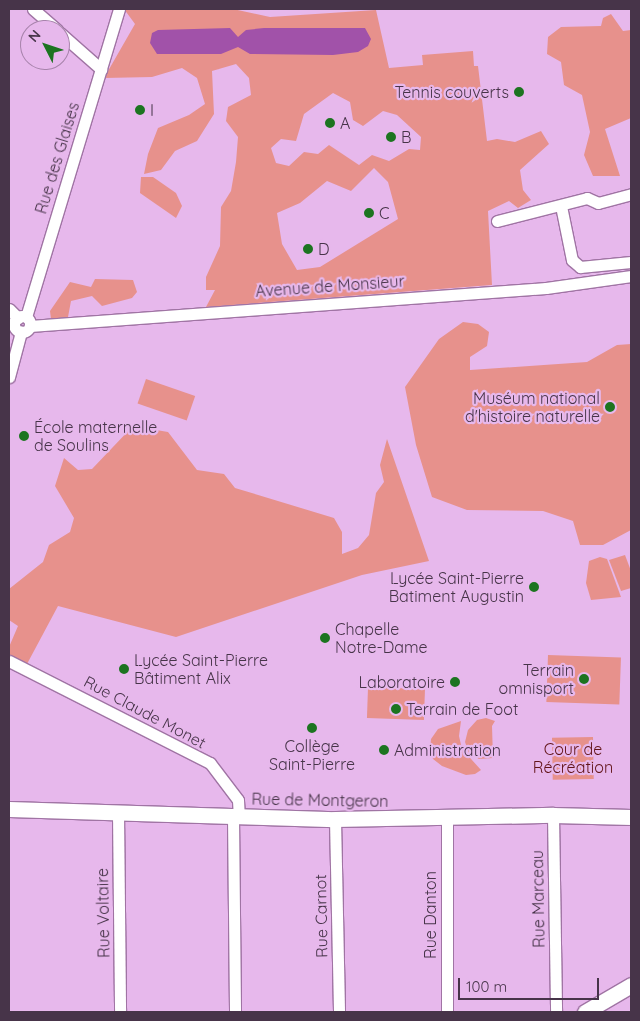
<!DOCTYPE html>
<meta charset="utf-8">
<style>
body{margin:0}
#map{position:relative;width:640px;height:1021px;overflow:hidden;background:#e7b8ec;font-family:Quicksand,sans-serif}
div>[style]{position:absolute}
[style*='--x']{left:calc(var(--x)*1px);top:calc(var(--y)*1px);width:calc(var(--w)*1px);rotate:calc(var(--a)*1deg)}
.green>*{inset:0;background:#e7918c;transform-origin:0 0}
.water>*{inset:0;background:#a152a9}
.roads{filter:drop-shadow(1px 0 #a074a4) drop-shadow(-1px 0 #a074a4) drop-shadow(0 1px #a074a4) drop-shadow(0 -1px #a074a4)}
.street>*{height:11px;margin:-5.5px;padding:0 5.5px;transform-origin:5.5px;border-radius:5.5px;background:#fff}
.street>.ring{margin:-5.5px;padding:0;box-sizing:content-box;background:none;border:11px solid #fff;border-radius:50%}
.secondary>*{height:15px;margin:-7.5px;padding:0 7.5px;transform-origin:7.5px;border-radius:7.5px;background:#fff}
.dots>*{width:14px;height:14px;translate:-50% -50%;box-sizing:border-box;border:2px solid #e7b8ec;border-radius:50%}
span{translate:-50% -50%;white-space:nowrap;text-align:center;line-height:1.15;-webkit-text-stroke:4.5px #e7b8ec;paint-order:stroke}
.poi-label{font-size:16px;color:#473449}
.right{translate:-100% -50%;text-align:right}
.left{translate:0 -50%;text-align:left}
.street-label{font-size:16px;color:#473449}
.park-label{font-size:16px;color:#621418}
.frame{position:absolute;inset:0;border:10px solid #473449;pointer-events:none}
.north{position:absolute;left:20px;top:20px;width:50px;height:50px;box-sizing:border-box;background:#e7b8ec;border:1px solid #a783ab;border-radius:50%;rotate:311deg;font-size:14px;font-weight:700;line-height:20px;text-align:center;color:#473449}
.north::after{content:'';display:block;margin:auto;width:18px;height:22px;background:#1c7420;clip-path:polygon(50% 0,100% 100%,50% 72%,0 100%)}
.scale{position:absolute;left:458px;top:978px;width:141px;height:22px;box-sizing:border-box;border:2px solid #473449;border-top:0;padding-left:6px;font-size:15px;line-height:18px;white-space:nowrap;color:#473449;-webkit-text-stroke:4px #e7b8ec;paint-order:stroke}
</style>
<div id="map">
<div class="green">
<i style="clip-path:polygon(evenodd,124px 9px,233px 9px,270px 17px,376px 10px,389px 68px,423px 65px,422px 55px,473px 51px,474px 66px,478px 66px,487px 141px,497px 139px,515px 142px,541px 131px,549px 144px,520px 170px,523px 190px,531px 200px,518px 208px,509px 201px,488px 211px,492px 285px,206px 307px,215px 290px,206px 290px,206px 277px,220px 246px,221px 207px,231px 191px,236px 162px,238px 137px,226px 121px,228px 107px,251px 95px,249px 78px,236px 64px,212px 71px,214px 114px,197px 141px,175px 151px,161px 170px,144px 174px,148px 154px,158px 128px,189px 115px,205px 104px,197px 78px,182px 68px,152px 77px,104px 78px,135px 24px,124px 9px,333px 93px,350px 102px,353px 120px,363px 126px,383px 111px,397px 115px,421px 137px,420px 150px,409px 149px,389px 161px,372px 155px,359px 165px,329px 145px,318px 154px,304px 152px,289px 166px,276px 163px,271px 148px,281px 139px,296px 141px,304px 114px,333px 93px,124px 9px,374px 168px,388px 182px,398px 219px,320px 267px,297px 270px,282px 244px,277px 213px,300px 203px,327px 181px,351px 191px,374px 168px)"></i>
<i style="clip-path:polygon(611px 14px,623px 31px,631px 30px,631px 118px,605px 129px,620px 176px,593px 176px,584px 155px,590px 132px,582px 95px,564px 85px,561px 62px,547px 54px,548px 37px,561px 27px,601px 26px,603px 18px)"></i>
<i style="clip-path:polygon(141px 177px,153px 177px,176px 193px,182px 206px,176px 218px,140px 193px)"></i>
<i style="clip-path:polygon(95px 279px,133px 280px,137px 292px,132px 298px,102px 306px,92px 296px,71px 301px,68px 317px,51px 319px,50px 311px,70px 282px,91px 287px)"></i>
<i style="clip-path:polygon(463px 322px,478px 324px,489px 332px,487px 346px,470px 357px,470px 370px,587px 362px,617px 345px,631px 344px,631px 530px,603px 545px,580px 545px,573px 521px,543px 511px,467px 510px,432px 497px,416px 445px,405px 387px,439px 339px)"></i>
<i style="left:146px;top:379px;width:52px;height:26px;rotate:19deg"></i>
<i style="clip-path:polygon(133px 426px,168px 432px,197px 470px,224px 474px,235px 488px,334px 518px,342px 532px,342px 554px,358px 548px,369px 535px,376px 493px,384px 482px,380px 465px,387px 439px,429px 561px,362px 575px,176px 637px,58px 606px,27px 664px,9px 656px,9px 647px,18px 626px,9px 620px,9px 589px,43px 562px,49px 545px,70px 532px,74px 518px,55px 486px,64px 458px,78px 470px,92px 469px)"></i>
<i style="clip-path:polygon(625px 555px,631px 571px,631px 588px,621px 591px,609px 560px)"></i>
<i style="clip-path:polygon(600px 557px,607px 559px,621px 597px,591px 600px,586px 583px,589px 561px)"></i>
<i style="left:548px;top:655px;width:73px;height:47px;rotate:2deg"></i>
<i style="left:425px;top:689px;width:31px;height:57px;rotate:92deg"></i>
<i style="clip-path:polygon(486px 718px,495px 721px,492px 726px,493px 758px,479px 759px,469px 753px,465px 742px,468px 730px,477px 720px)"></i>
<i style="clip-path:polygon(461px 721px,459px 736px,462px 749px,481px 770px,475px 774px,466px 775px,442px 766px,433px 759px,430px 750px,431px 739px,438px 729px)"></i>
<i style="left:593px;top:737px;width:42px;height:41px;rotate:89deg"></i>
</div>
<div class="water">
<i style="clip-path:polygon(230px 28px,238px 37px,246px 30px,264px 28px,365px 28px,371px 39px,368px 46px,358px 52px,333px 55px,250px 54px,238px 47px,221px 54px,157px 54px,150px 43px,152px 33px,158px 30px)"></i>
</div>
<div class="roads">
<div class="street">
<i style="--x:33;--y:9;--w:32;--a:41"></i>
<i style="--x:60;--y:33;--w:55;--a:41.3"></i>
<i style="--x:561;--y:206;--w:55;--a:78.5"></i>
<i style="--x:572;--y:260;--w:11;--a:41"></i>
<i style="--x:580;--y:267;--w:51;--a:-5.6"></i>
<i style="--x:497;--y:221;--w:93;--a:-14.3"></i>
<i style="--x:587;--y:198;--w:12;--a:24"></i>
<i style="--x:598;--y:203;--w:34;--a:-15"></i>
<i style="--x:9;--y:309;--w:13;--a:45"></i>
<i class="ring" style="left:14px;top:316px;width:5px;height:5px"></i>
<i style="--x:26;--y:317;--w:322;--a:-73.2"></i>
<i style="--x:30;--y:326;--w:517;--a:-4.21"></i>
<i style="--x:546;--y:288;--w:86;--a:-8"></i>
<i style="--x:9;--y:377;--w:47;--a:-75.1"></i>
<i style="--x:9;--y:661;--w:225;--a:26.9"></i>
<i style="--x:210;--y:763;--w:46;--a:52.9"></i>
<i style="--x:238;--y:800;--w:17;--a:87"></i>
<i style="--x:118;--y:813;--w:199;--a:89.4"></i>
<i style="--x:553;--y:815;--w:197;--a:89.1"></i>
<i style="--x:233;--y:817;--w:195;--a:89.4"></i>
<i style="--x:447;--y:818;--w:194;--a:90"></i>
<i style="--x:335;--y:819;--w:193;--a:88.8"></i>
</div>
<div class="secondary">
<i style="--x:9;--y:809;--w:326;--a:1.8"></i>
<i style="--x:335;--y:819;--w:218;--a:-1.1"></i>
<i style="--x:553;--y:815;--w:78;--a:1.5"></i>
<i style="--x:585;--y:1012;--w:53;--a:-30.4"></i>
</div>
</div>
<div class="dots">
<i style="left:519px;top:92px;background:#1c7420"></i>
<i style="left:140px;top:110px;background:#1c7420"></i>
<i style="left:330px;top:123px;background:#1c7420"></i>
<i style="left:391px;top:137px;background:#1c7420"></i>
<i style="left:369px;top:213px;background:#1c7420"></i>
<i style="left:308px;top:249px;background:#1c7420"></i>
<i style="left:610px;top:407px;background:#1c7420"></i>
<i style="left:24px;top:436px;background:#1c7420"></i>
<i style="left:534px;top:587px;background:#1c7420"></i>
<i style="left:325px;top:638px;background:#1c7420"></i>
<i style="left:124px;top:669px;background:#1c7420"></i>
<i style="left:584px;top:679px;background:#1c7420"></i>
<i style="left:455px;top:682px;background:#1c7420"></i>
<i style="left:396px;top:709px;background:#1c7420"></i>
<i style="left:312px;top:728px;background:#1c7420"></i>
<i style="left:384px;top:750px;background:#1c7420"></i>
</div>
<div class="poi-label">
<span class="right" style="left:509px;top:92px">Tennis couverts</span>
<span class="left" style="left:150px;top:110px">I</span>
<span class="left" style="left:340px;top:123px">A</span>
<span class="left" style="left:401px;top:137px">B</span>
<span class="left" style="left:379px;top:213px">C</span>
<span class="left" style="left:318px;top:249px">D</span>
<span class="right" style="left:600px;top:407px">Muséum national<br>d'histoire naturelle</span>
<span class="left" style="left:34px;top:436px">École maternelle<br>de Soulins</span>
<span class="right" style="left:524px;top:587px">Lycée Saint-Pierre<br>Batiment Augustin</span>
<span class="left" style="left:335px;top:638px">Chapelle<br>Notre-Dame</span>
<span class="left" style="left:134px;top:669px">Lycée Saint-Pierre<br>Bâtiment Alix</span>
<span class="right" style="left:574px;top:679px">Terrain<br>omnisport</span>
<span class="right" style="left:445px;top:682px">Laboratoire</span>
<span class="left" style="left:406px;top:709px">Terrain de Foot</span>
<span style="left:312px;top:755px">Collège<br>Saint-Pierre</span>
<span class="left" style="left:394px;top:750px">Administration</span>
</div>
<div class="street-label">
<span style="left:57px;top:158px;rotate:-73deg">Rue des Glaises</span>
<span style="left:330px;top:286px;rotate:-4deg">Avenue de Monsieur</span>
<span style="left:145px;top:712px;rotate:28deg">Rue Claude Monet</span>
<span style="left:320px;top:800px;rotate:1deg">Rue de Montgeron</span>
<span style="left:538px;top:899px;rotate:-91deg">Rue Marceau</span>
<span style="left:103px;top:913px;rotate:-91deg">Rue Voltaire</span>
<span style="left:430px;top:915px;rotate:-90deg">Rue Danton</span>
<span style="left:321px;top:916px;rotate:-91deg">Rue Carnot</span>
</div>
<div class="park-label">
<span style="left:573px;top:758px">Cour de<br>Récréation</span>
</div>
<div class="frame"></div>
<div class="north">N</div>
<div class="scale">100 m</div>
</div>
